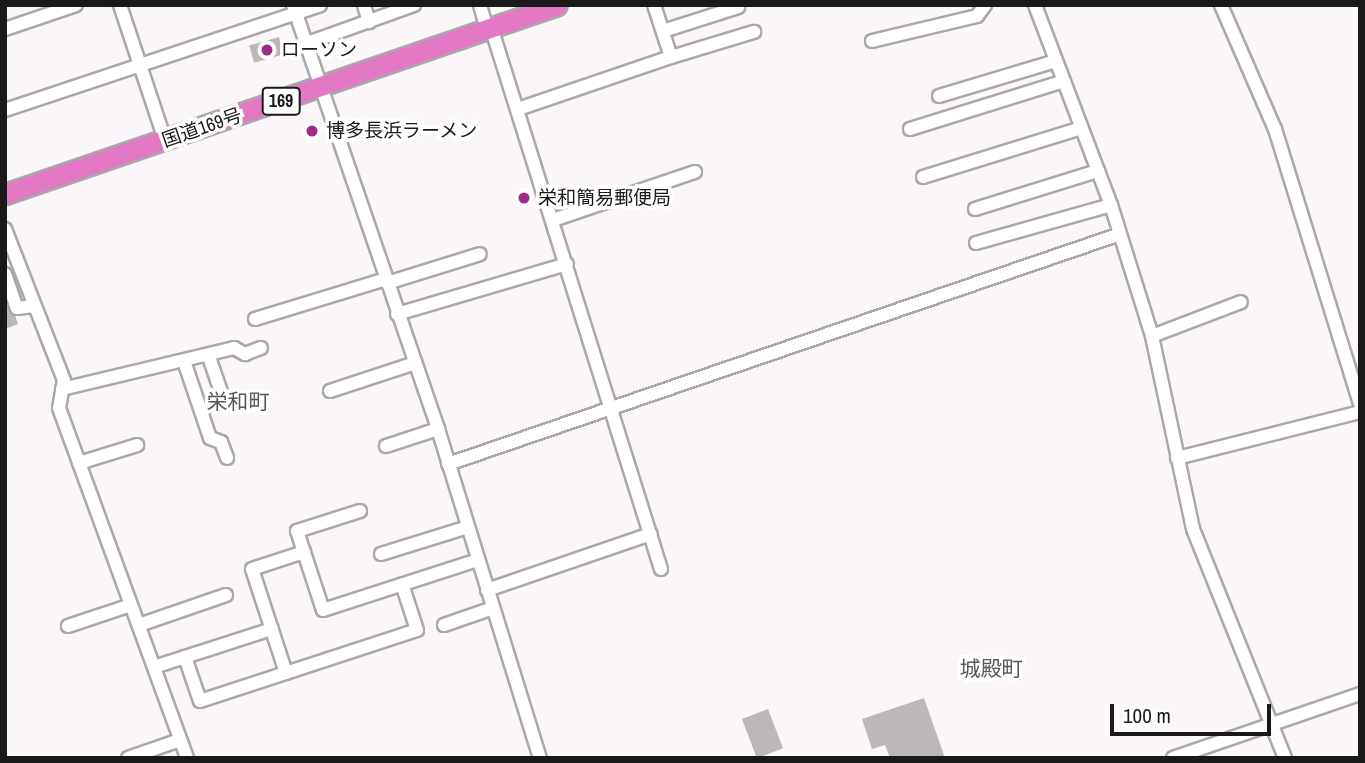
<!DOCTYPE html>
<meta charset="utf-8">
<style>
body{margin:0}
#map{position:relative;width:1365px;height:763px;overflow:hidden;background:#fbf6f9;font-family:"Archivo Narrow","Noto Sans JP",sans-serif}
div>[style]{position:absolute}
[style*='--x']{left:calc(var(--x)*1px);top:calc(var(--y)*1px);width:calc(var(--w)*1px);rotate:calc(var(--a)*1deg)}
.building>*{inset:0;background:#bcb7ba;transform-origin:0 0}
.roads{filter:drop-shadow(2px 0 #aca7aa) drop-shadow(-2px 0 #aca7aa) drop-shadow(0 2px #aca7aa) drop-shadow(0 -2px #aca7aa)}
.minor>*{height:12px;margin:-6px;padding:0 6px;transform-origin:6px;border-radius:6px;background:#fff}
.highway>*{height:19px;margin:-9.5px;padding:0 9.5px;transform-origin:9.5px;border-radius:9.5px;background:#e378c4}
.dots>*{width:19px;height:19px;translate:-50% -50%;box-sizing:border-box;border:4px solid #fff;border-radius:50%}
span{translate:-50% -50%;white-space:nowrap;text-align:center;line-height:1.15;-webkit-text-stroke:7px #fff;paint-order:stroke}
.shield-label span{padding:2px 5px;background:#fff;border:2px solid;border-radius:5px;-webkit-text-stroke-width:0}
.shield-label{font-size:18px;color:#1a191a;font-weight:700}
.poi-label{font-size:19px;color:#1a191a}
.left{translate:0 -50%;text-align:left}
.street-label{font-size:19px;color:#1a191a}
.neighbourhood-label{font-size:21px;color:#5a5558}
.frame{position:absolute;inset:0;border:7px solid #1a191a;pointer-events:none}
.scale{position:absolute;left:1110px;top:704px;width:161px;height:32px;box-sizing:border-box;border:4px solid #1a191a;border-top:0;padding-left:9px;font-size:21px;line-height:24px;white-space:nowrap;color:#1a191a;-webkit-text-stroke:5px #fff;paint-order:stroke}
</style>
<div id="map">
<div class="building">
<i style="left:279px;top:37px;width:18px;height:31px;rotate:74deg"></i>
<i style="clip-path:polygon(5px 288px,18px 324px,5px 329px)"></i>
<i style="clip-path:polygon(924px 698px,945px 758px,890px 758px,885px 745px,872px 749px,862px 719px)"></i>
<i style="left:768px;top:709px;width:42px;height:28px;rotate:69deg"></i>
</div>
<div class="roads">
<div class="minor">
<i style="--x:120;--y:5;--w:142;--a:71.6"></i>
<i style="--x:293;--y:5;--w:448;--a:71.1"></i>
<i style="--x:438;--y:429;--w:344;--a:72.8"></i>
<i style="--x:364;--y:5;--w:18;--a:74"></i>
<i style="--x:480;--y:5;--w:25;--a:74"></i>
<i style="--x:1035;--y:5;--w:214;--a:69.2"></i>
<i style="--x:1111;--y:205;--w:137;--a:72.6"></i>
<i style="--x:1152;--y:336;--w:197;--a:78"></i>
<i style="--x:1193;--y:529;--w:247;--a:68.1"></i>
<i style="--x:1221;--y:5;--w:135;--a:66.5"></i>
<i style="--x:1275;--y:129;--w:287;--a:72.8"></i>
<i style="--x:491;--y:27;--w:568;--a:72.59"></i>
<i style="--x:5;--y:29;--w:75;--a:-18.7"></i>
<i style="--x:663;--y:31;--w:79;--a:-17.7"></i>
<i style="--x:872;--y:41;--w:108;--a:-13.4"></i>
<i style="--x:977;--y:16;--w:14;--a:-54"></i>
<i style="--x:305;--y:44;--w:116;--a:-19.7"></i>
<i style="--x:671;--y:57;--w:87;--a:-16.8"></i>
<i style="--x:939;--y:96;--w:122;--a:-16.7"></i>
<i style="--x:518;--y:109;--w:162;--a:-18.8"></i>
<i style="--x:671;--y:57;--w:55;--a:-108.1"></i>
<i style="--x:5;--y:110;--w:332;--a:-18.4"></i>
<i style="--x:910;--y:129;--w:161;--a:-17.3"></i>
<i style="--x:923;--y:177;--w:165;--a:-17.2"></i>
<i style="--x:975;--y:209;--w:129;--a:-17.2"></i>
<i style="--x:553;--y:220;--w:150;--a:-18.7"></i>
<i style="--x:5;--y:229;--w:162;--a:68.7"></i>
<i style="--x:64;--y:380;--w:28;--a:100"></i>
<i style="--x:59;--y:408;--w:373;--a:69.9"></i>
<i style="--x:976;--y:243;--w:140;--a:-15.7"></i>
<i style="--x:5;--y:274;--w:36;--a:71"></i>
<i style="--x:17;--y:308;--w:17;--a:-7"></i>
<i style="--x:387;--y:283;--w:97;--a:-17.3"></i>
<i style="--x:397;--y:314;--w:177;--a:-16.4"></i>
<i style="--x:255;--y:319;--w:137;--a:-17"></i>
<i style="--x:1152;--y:336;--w:95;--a:-20.9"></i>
<i style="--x:209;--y:357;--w:36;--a:71"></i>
<i style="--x:185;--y:364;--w:78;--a:71.3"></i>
<i style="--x:210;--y:438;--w:12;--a:20"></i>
<i style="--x:221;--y:442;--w:17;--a:69"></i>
<i style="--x:62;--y:389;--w:177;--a:-13.4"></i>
<i style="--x:234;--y:348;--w:13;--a:29"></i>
<i style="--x:245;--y:354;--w:17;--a:-21"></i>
<i style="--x:330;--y:391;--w:89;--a:-18.2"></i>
<i style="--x:386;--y:446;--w:55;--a:-18.1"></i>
<i style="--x:1177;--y:458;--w:189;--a:-14.1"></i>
<i style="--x:79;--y:463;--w:61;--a:-17.2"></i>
<i style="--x:448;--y:464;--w:710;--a:-18.89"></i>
<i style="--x:360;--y:511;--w:66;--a:162.4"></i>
<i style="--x:297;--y:531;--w:83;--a:71.8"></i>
<i style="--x:323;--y:610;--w:163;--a:-17.9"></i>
<i style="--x:381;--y:554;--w:91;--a:-17.2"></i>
<i style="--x:487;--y:590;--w:173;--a:-18.9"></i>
<i style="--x:139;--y:625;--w:92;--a:-19"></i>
<i style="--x:444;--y:625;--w:52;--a:-19.1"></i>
<i style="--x:68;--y:626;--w:66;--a:-18.4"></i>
<i style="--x:185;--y:657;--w:46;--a:71.2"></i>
<i style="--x:200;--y:701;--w:228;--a:-18.1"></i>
<i style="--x:417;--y:630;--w:48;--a:-108.1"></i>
<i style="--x:154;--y:667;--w:124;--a:-17.9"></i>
<i style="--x:286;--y:673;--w:109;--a:-108.1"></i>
<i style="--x:252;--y:569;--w:55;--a:-18.1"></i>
<i style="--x:128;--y:758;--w:55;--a:-19.1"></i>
<i style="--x:1173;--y:758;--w:198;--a:-18.9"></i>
</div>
<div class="highway">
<i style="--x:5;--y:194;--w:583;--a:-18.9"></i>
</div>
</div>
<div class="dots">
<i style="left:267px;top:50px;background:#a12c86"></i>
<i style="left:312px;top:131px;background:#a12c86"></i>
<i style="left:524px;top:198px;background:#a12c86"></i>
</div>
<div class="shield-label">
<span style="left:281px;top:101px">169</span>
</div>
<div class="poi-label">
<span class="left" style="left:281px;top:50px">ローソン</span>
<span class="left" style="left:326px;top:131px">博多長浜ラーメン</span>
<span class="left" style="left:538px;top:198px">栄和簡易郵便局</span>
</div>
<div class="street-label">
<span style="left:202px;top:128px;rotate:-19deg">国道169号</span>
</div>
<div class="neighbourhood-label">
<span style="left:238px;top:402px">栄和町</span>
<span style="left:991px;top:669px">城殿町</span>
</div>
<div class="frame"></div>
<div class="scale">100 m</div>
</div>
